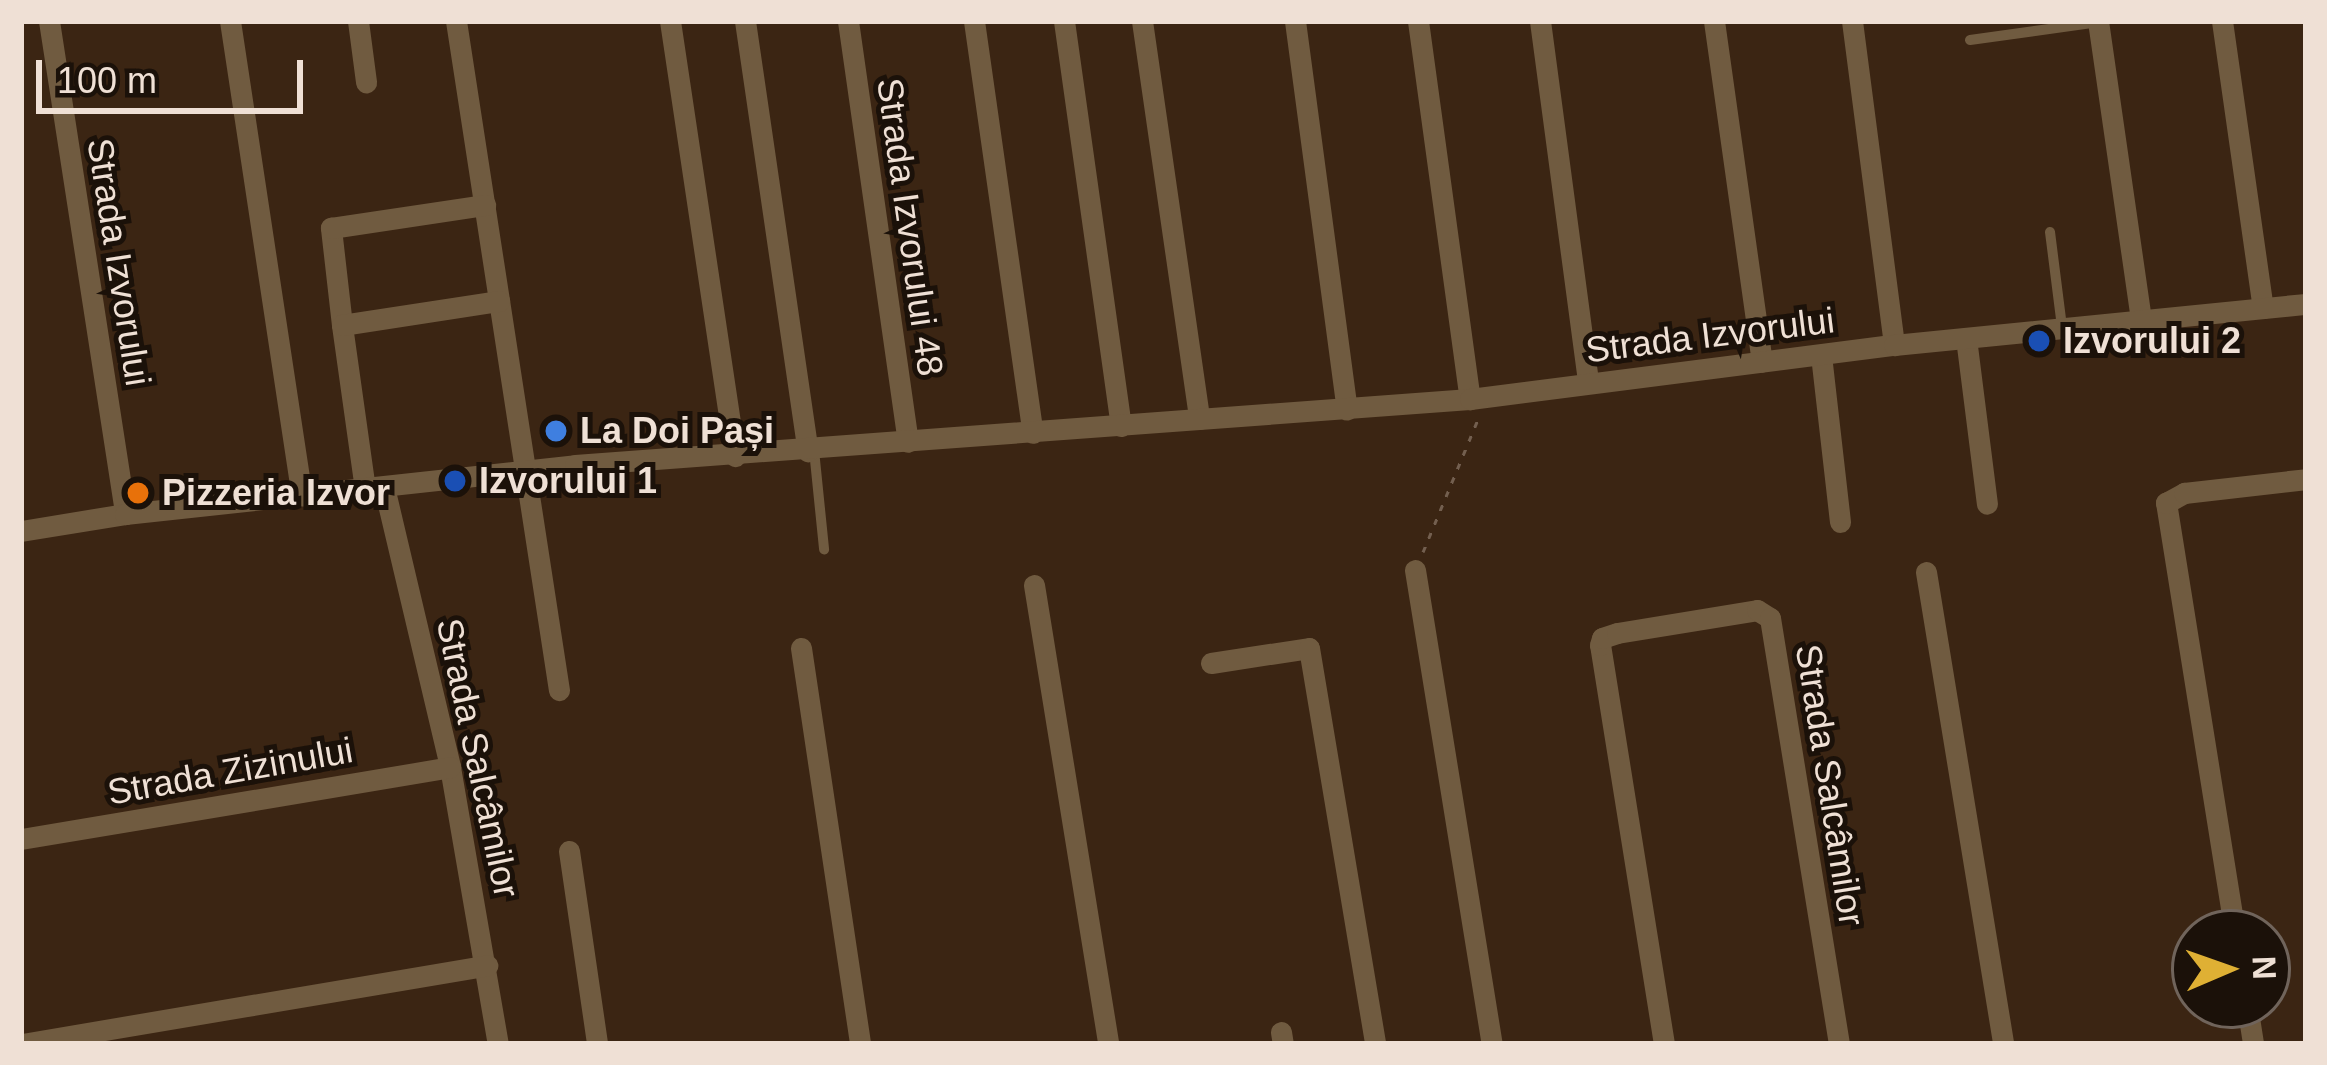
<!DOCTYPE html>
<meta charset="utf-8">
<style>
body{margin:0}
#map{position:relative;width:2327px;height:1065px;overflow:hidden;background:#3b2513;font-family:Helvetica,sans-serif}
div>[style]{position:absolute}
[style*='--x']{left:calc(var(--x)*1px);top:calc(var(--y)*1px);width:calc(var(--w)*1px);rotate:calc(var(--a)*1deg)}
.path>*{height:3px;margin-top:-1.5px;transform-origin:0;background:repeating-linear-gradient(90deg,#735f4f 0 6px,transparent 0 15px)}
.service>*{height:10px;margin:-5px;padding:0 5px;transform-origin:5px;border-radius:5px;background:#705b40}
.minor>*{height:21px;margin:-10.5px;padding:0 10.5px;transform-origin:10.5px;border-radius:10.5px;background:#705b40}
.dots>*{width:33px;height:33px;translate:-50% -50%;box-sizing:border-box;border:6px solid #1b1109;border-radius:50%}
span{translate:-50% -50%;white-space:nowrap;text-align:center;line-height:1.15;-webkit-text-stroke:10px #1b1109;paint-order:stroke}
.street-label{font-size:36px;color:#efe0d5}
.poi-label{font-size:36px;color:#efe0d5;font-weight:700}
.left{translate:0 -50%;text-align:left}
.frame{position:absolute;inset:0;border:24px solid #efe0d5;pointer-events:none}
.north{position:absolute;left:2171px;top:909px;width:120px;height:120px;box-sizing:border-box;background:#1b1109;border:3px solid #70645b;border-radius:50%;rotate:88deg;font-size:33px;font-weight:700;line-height:48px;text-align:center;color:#efe0d5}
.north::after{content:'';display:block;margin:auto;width:42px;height:54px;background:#dfb034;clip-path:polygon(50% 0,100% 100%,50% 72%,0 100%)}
.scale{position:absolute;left:36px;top:60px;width:267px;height:54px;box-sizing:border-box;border:6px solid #efe0d5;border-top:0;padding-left:15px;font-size:36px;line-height:42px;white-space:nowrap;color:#efe0d5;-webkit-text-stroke:9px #1b1109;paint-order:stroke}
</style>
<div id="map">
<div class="path">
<i style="--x:1423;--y:552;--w:146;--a:-67.5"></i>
</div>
<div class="service">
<i style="--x:1970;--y:40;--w:130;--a:-7.9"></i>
<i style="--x:2050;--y:232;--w:96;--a:82.8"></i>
<i style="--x:814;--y:450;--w:100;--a:84.2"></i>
</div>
<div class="minor">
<i style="--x:49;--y:21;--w:499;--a:81.2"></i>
<i style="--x:230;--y:21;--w:480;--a:81.4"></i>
<i style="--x:358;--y:21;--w:62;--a:82.5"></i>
<i style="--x:456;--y:21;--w:677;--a:81.25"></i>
<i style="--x:670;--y:21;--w:440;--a:81.5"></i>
<i style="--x:745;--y:21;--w:435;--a:81.7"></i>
<i style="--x:848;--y:21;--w:425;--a:81.9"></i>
<i style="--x:974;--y:21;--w:416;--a:81.9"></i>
<i style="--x:1064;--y:21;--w:409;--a:82"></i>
<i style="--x:1142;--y:21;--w:402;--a:81.8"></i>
<i style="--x:1295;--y:21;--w:392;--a:82.4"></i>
<i style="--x:1418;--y:21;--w:382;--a:82.2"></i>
<i style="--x:1540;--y:21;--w:365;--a:82.4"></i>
<i style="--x:1714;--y:21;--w:344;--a:82"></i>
<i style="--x:1852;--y:21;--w:327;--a:82.6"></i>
<i style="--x:2098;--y:21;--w:302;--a:81.8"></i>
<i style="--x:2222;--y:21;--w:290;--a:81.9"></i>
<i style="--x:342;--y:325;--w:98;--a:-96.5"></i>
<i style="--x:331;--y:228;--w:156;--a:-8.5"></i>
<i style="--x:1966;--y:338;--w:167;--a:82.8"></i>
<i style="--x:1821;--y:355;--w:168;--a:83.5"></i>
<i style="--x:384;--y:487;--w:288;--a:76.7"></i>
<i style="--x:450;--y:767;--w:281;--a:80.2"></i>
<i style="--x:365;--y:489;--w:166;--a:-98"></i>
<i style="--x:342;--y:325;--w:159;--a:-8.7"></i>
<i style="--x:21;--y:531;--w:105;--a:-9.3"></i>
<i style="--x:125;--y:514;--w:453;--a:-6.2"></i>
<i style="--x:575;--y:465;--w:897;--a:-4.22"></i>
<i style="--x:1470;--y:399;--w:427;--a:-7.3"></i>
<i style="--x:1894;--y:345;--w:414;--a:-5.7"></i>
<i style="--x:1415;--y:570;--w:480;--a:80.8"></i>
<i style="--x:1926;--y:572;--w:478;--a:80.7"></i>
<i style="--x:1034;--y:585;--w:465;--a:80.8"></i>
<i style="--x:801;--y:648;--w:400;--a:81.5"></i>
<i style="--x:1211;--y:663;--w:99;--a:-8.7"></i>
<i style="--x:1309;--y:648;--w:401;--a:80.5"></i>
<i style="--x:21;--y:839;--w:435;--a:-9.5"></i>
<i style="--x:569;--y:851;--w:195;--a:81.7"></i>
<i style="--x:2235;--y:933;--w:436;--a:-99.1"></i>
<i style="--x:2166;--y:503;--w:21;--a:-29"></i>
<i style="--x:2184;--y:493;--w:123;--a:-6.5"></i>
<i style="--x:2247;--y:1005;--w:39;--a:81"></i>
<i style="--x:1281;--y:1032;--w:12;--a:81"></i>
<i style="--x:22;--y:1044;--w:472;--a:-9.6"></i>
<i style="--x:1664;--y:1044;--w:404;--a:-99.1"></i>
<i style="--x:1600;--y:645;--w:7;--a:-74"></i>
<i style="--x:1602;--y:638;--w:16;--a:-18"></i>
<i style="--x:1617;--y:633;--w:142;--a:-9.3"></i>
<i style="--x:1757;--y:610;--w:15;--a:32"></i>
<i style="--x:1770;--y:618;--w:432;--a:80.8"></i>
</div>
<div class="dots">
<i style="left:2039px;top:341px;background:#1a4fb4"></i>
<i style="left:556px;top:431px;background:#3f7fe0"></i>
<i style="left:455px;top:481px;background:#1a4fb4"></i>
<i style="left:138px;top:493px;background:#e8710a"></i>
</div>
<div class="street-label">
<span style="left:910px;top:227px;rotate:82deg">Strada Izvorului 48</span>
<span style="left:119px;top:262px;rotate:81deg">Strada Izvorului</span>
<span style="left:1710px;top:335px;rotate:-7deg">Strada Izvorului</span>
<span style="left:478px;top:758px;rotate:78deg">Strada Salcâmilor</span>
<span style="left:230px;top:771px;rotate:-10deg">Strada Zizinului</span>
<span style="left:1830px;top:785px;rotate:81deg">Strada Salcâmilor</span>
</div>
<div class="poi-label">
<span class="left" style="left:2063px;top:341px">Izvorului 2</span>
<span class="left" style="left:580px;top:431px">La Doi Pași</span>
<span class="left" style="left:479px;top:481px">Izvorului 1</span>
<span class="left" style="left:162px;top:493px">Pizzeria Izvor</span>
</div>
<div class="frame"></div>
<div class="north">N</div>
<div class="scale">100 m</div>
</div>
